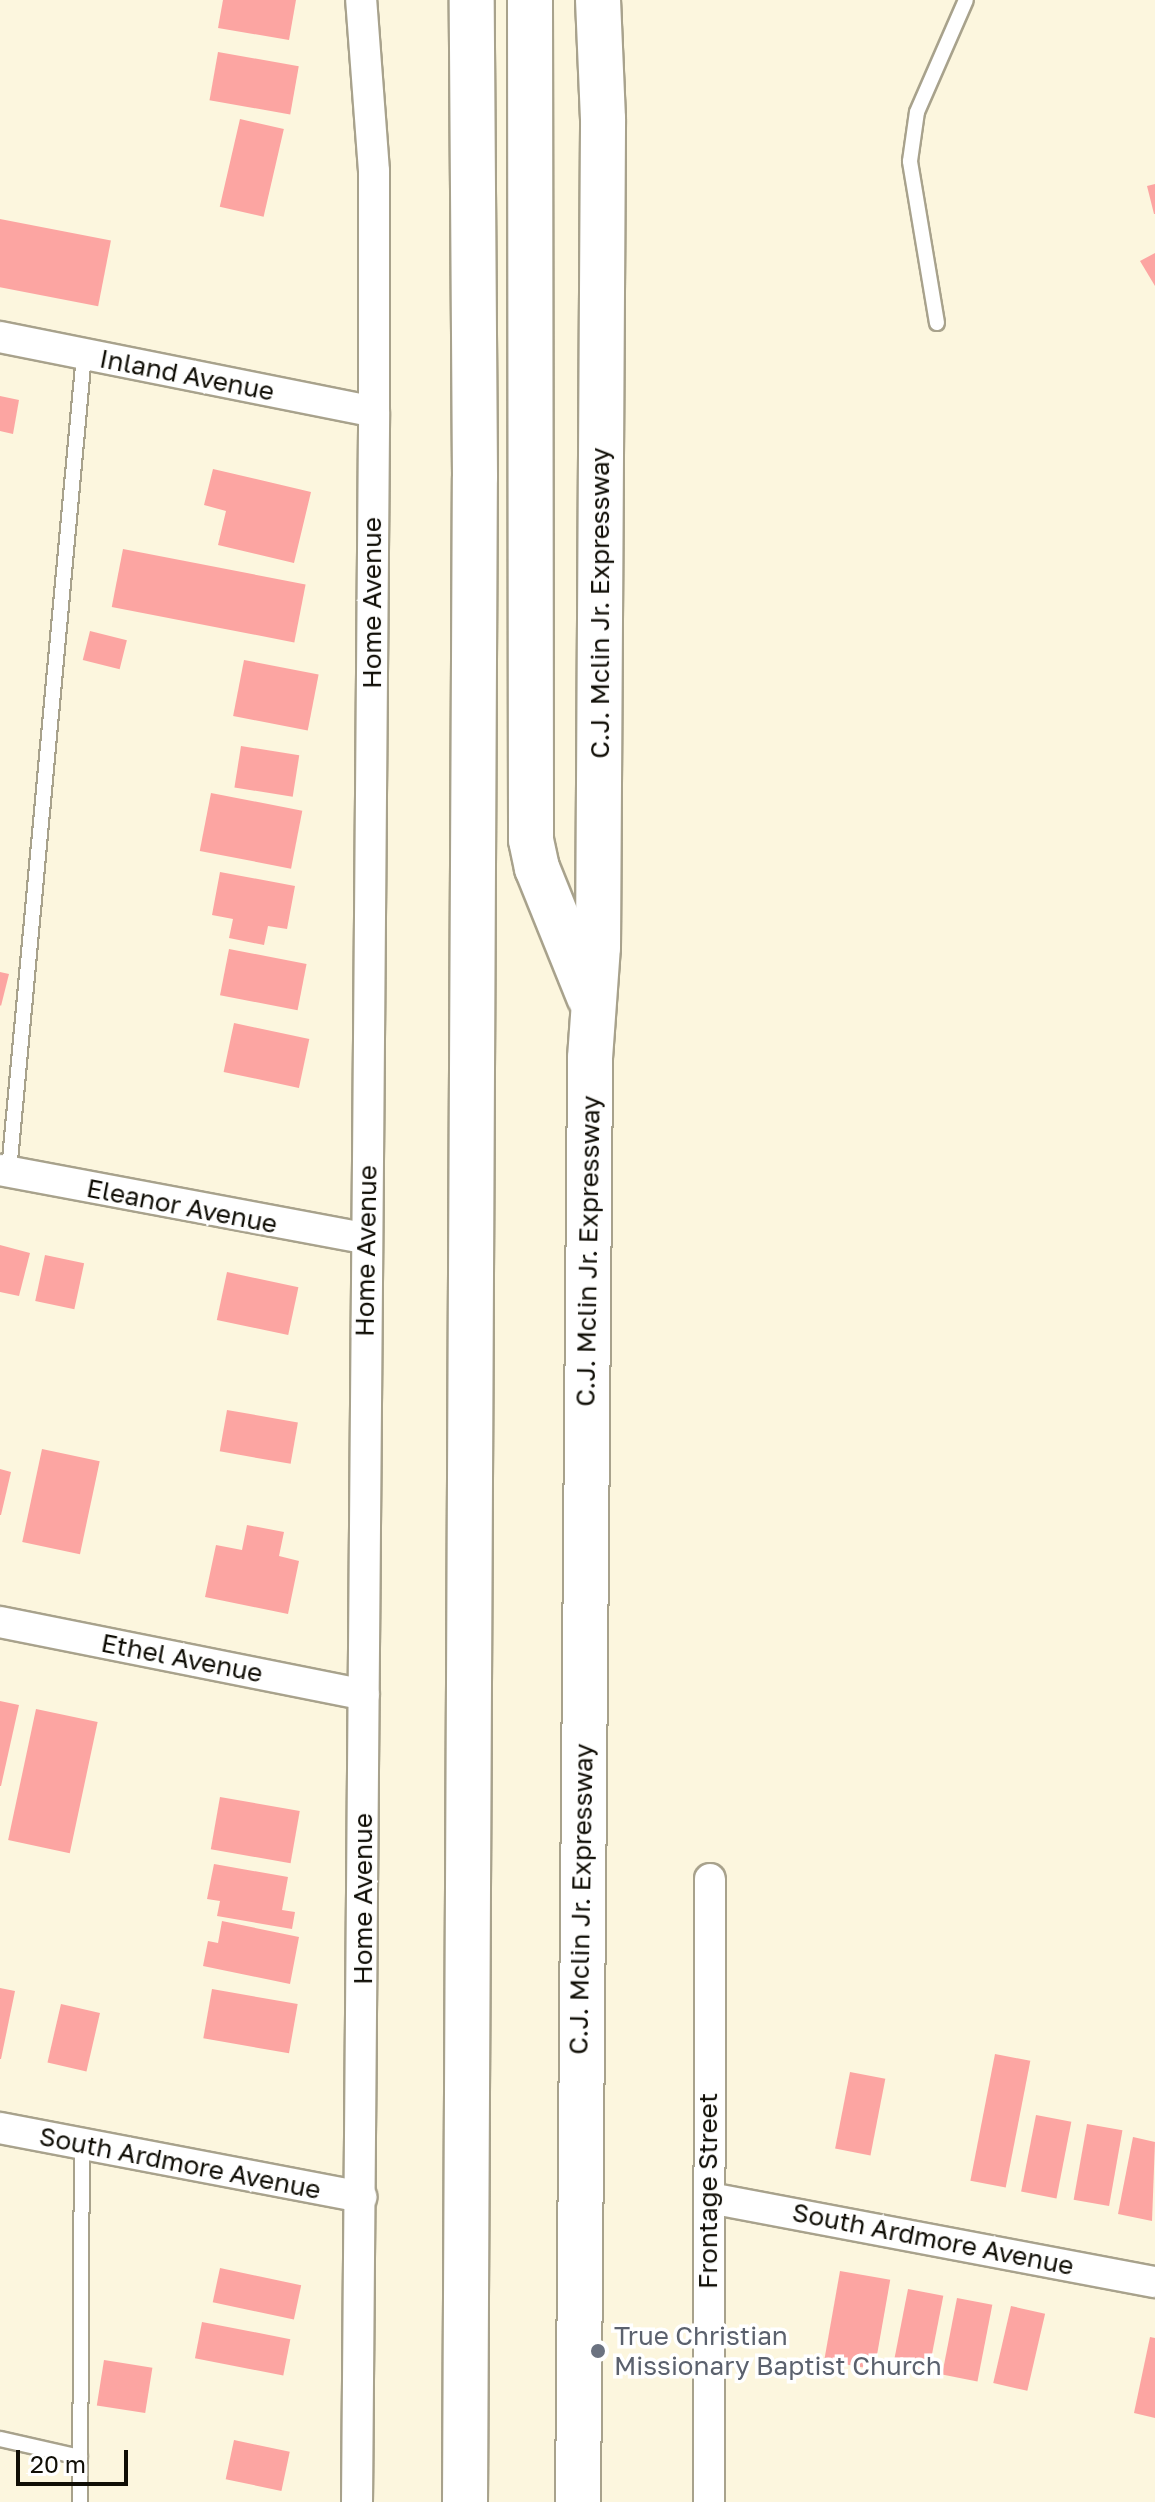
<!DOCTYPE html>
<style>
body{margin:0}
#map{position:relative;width:1155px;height:2502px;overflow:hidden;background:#fcf6de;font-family:"Golos Text",sans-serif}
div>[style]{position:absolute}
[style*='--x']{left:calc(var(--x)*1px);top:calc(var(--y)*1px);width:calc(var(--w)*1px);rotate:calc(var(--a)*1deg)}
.building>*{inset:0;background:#fca5a2;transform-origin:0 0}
.roads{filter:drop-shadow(2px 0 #a8a28c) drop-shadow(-2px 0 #a8a28c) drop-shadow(0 2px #a8a28c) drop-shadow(0 -2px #a8a28c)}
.service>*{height:14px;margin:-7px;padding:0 7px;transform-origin:7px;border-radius:7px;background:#fff}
.minor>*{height:30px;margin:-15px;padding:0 15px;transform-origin:15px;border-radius:15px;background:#fff}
.motorway>*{height:44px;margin:-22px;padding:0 22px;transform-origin:22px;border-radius:22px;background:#fff}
.dots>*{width:22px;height:22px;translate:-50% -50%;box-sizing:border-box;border:4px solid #fff;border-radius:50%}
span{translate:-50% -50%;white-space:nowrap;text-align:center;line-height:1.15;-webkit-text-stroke:7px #fff;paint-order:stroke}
.street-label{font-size:26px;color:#100e06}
.worship-label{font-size:26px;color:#5b616d}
.left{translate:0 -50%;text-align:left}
.scale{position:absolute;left:16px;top:2450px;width:112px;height:36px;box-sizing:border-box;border:4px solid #100e06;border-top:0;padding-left:10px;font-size:24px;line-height:28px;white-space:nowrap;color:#100e06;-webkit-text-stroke:6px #fff;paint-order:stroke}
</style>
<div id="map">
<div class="building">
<i style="clip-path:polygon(223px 0,296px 0,289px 40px,218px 28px)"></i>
<i style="left:218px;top:52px;width:82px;height:49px;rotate:10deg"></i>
<i style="left:240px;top:119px;width:45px;height:90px;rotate:13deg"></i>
<i style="clip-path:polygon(1155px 184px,1155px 214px,1154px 214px,1147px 186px)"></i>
<i style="left:0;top:219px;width:113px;height:67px;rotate:11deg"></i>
<i style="clip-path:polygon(1155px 253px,1155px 286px,1140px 261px)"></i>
<i style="clip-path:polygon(0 396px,19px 400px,13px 434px,0 431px)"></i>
<i style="clip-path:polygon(213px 469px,311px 492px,294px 563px,218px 545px,226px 511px,204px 505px)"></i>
<i style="left:123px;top:549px;width:186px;height:59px;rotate:11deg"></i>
<i style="left:90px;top:631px;width:38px;height:30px;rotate:14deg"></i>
<i style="left:244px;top:660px;width:76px;height:57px;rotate:11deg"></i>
<i style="left:241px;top:746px;width:59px;height:42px;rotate:9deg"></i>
<i style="left:211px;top:793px;width:93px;height:59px;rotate:11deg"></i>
<i style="clip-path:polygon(220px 872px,295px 886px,287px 929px,268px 926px,264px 945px,229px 938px,233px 919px,212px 915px)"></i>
<i style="left:229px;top:949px;width:79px;height:47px;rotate:11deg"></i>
<i style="clip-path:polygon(0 972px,9px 974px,1px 1006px,0 1005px)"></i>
<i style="left:234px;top:1023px;width:77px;height:50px;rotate:12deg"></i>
<i style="clip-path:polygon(0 1245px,30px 1253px,19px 1296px,0 1292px)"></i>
<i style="left:45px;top:1255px;width:40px;height:47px;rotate:12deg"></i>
<i style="left:227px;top:1272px;width:73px;height:49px;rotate:12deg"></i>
<i style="left:227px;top:1410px;width:72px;height:42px;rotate:10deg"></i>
<i style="left:42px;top:1449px;width:59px;height:95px;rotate:12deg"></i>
<i style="clip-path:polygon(0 1469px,11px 1472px,1px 1515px,0 1515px)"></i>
<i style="clip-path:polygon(247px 1525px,284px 1532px,279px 1556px,299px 1561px,288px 1614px,205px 1597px,216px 1545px,242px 1550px)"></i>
<i style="clip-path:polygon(0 1701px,19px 1705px,1px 1786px,0 1786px)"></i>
<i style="left:36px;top:1709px;width:63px;height:134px;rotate:12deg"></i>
<i style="left:220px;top:1797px;width:81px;height:53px;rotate:10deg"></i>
<i style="clip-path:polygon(214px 1864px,288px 1877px,282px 1910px,295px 1912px,292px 1929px,217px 1916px,220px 1901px,207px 1899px)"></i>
<i style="clip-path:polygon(222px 1921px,299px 1937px,290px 1984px,203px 1966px,208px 1941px,218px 1943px)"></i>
<i style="clip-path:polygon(0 1988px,15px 1991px,1px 2059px,0 2059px)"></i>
<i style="left:212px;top:1989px;width:87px;height:50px;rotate:10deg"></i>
<i style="left:61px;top:2004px;width:40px;height:60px;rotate:13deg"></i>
<i style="left:995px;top:2054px;width:36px;height:129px;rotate:11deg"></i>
<i style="left:850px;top:2072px;width:36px;height:78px;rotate:11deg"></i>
<i style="left:1036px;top:2115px;width:36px;height:78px;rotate:11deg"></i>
<i style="left:1087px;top:2124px;width:36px;height:77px;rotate:10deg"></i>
<i style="clip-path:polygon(1133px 2137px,1155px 2142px,1152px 2221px,1118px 2214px)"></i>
<i style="left:220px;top:2268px;width:83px;height:35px;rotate:12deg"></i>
<i style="left:840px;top:2271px;width:51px;height:91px;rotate:10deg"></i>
<i style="left:908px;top:2289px;width:36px;height:77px;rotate:11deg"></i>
<i style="left:957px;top:2298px;width:36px;height:78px;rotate:11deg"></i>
<i style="left:1011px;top:2306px;width:35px;height:79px;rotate:13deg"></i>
<i style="left:202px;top:2322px;width:90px;height:37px;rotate:11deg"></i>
<i style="clip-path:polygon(1150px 2337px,1155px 2338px,1155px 2418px,1134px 2413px)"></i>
<i style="left:104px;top:2360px;width:49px;height:46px;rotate:9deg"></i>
<i style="left:234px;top:2440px;width:57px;height:40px;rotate:12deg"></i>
</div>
<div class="roads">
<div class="service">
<i style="--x:937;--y:323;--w:164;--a:-99.5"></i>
<i style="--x:910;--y:161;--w:49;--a:-81.9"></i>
<i style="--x:917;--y:112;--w:122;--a:-66.4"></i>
<i style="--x:9;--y:1171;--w:820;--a:-84.75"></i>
<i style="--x:0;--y:2439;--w:82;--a:12.7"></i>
<i style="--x:80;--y:2502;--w:358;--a:-89.7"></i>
</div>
<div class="minor">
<i style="--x:0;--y:337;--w:381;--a:11.3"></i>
<i style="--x:0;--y:1170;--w:371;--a:10.6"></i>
<i style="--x:0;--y:1622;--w:371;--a:11.3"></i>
<i style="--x:0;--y:2128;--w:368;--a:10.8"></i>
<i style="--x:710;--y:2198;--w:453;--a:10.7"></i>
<i style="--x:357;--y:2502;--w:2090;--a:-89.53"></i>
<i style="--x:374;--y:412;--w:241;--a:-90"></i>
<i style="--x:374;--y:171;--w:171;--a:-94.3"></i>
<i style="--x:709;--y:2502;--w:623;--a:-89.91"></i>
</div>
<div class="motorway">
<i style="--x:530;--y:0;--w:840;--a:89.93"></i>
<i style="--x:531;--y:840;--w:29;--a:78"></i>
<i style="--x:537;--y:868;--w:139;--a:68"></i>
<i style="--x:465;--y:2502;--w:2025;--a:-89.72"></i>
<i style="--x:475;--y:477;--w:477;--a:-90.4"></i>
<i style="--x:578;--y:2502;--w:1444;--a:-89.52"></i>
<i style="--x:590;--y:1058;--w:111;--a:-85.9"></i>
<i style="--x:598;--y:947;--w:828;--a:-89.65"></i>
<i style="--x:603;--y:119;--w:119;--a:-92.4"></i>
</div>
</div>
<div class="dots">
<i style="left:598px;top:2351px;background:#6b7280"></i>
</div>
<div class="street-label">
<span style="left:187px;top:375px;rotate:11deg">Inland Avenue</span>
<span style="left:372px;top:603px;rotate:-90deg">Home Avenue</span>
<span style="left:600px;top:603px;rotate:-90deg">C.J. Mclin Jr. Expressway</span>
<span style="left:182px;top:1206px;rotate:11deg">Eleanor Avenue</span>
<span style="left:366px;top:1251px;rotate:-89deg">Home Avenue</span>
<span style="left:588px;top:1251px;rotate:-89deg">C.J. Mclin Jr. Expressway</span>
<span style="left:182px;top:1658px;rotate:11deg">Ethel Avenue</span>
<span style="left:363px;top:1899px;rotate:-90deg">Home Avenue</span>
<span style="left:581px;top:1899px;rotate:-89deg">C.J. Mclin Jr. Expressway</span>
<span style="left:180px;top:2163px;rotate:11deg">South Ardmore Avenue</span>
<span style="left:708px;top:2191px;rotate:-90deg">Frontage Street</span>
<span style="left:933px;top:2239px;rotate:11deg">South Ardmore Avenue</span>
</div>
<div class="worship-label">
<span class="left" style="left:614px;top:2351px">True Christian<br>Missionary Baptist Church</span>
</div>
<div class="scale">20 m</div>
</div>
